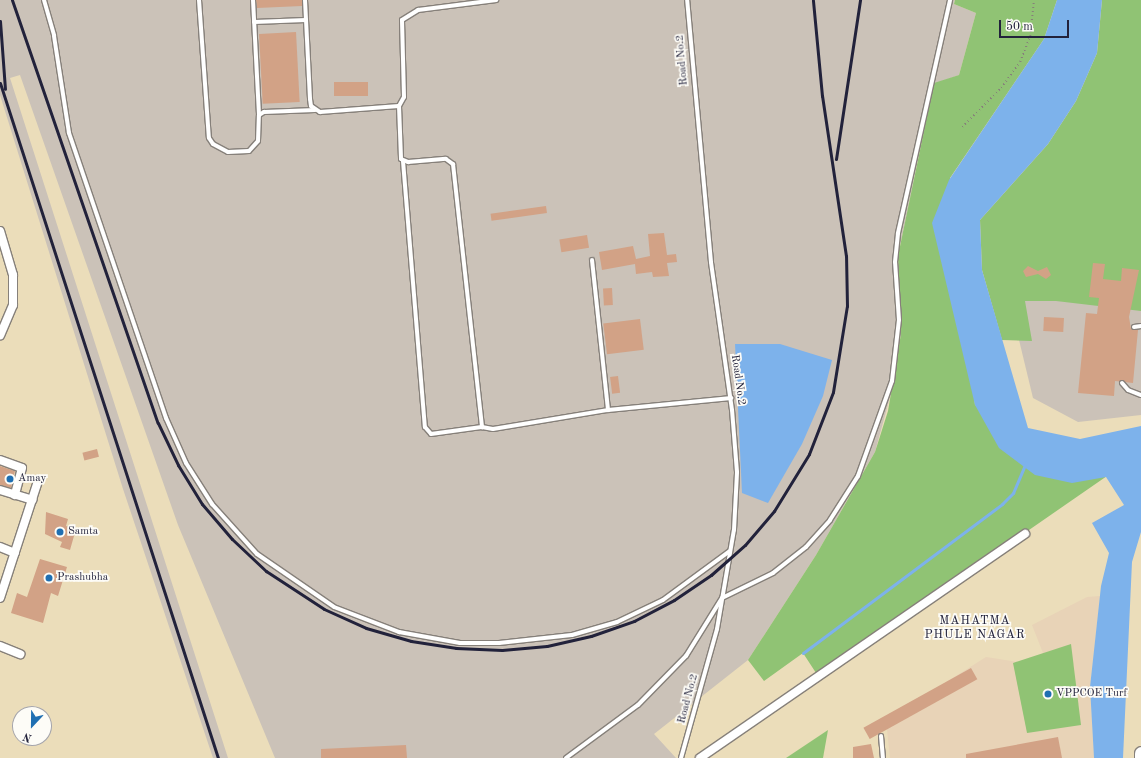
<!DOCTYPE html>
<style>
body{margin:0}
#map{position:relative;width:1141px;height:758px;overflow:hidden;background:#ebddba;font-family:"Old Standard TT",serif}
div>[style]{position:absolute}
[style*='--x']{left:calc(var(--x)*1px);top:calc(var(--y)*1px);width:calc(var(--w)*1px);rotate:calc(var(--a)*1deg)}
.built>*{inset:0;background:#e8d3b7}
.industrial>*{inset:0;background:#cbc2b8}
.green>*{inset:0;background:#90c374}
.water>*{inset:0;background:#7db2eb}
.stream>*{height:3px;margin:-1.5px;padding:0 1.5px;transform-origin:1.5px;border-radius:1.5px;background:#7db2eb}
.building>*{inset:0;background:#d2a286;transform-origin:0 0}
.path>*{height:1.5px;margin-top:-0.75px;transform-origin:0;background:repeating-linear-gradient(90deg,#86807a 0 1px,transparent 0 4px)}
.roads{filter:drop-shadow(1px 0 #86807a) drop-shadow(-1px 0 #86807a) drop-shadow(0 1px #86807a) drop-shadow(0 -1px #86807a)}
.service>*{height:4px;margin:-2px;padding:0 2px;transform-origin:2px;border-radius:2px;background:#fff}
.minor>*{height:8px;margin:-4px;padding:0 4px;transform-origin:4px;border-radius:4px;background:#fff}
.primary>*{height:13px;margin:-6.5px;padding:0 6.5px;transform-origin:6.5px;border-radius:6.5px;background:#fff}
.rail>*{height:3px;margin:-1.5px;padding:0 1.5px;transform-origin:1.5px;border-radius:1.5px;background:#22223b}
.dots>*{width:11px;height:11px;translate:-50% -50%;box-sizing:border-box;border:2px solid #fdfcf7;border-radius:50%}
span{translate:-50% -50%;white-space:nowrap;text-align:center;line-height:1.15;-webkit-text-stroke:3.5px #fdfcf7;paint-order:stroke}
.street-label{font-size:11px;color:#22223b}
.poi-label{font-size:11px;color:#22223b}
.left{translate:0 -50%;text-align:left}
.neighbourhood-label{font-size:12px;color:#22223b;letter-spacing:1px}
.north{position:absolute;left:12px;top:706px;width:40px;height:40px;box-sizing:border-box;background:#fdfcf7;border:1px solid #a5a5ac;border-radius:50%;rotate:202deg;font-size:11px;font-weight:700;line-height:16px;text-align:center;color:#22223b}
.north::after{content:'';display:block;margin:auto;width:14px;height:18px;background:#1f6fb2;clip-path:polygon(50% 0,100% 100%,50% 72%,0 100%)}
.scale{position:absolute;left:999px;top:20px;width:70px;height:18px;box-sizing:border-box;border:2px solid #22223b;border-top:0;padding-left:5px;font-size:12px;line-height:14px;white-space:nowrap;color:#22223b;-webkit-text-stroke:3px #fdfcf7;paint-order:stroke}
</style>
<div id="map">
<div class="built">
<i style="clip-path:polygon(1100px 596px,1090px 687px,1094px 758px,890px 758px,886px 720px,986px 657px,1025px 663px,1043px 653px,1032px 625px,1087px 597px)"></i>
</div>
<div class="industrial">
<i style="clip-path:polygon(0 0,955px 0,954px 4px,976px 13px,959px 75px,934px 84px,898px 256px,901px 334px,896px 375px,875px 452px,816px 555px,748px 660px,654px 734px,676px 758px,275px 758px,178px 525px,20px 75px,10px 78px,228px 758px,213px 758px,123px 489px,0 95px)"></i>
<i style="clip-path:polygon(1141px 212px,1141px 415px,1078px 422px,1033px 398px,992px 228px)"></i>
</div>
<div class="green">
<i style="clip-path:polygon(955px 0,1057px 0,1044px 39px,950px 178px,975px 405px,1107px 476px,818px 676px,803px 653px,764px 681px,748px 660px,816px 555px,875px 452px,888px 411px,901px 334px,898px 256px,934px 83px,959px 75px,976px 13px,954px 4px)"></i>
<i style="clip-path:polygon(1102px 0,1141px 0,1141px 311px,1056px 301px,1025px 301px,1032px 341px,1002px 340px,982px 270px,980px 220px,1048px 144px,1076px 101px,1097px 53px)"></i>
<i style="clip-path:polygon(1071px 644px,1081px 725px,1027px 733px,1013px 663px)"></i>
<i style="clip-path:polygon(828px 730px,823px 758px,786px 758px)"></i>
</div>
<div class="water">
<i style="clip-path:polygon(1057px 0,1102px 0,1097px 53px,1076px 101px,1048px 144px,980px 220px,982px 270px,1028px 428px,1080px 439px,1141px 426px,1141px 532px,1132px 562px,1123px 758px,1094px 758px,1090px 687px,1101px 586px,1109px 553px,1092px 523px,1124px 505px,1106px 477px,1072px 483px,1035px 475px,999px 448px,975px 405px,932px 223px,949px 180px,1044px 39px)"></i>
<i style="clip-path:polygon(735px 344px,780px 344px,832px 360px,823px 396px,802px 444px,768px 503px,742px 493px)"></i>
</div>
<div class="stream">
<i style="--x:803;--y:653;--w:249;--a:-36.8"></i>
<i style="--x:1002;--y:504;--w:16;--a:-45"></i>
<i style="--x:1013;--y:493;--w:33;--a:-67"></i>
</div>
<div class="building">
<i style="clip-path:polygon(256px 0,302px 0,302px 6px,257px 8px)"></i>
<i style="left:296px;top:32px;width:70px;height:37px;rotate:87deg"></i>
<i style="left:334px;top:82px;width:34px;height:14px"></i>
<i style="left:546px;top:206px;width:7px;height:56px;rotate:82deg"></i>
<i style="clip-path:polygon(664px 233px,667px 255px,676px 254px,677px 262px,667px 263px,669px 276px,653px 277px,652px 272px,636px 274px,635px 264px,602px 270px,599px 252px,633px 246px,636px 259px,650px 256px,648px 234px)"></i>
<i style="left:587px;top:235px;width:13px;height:28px;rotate:81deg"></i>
<i style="clip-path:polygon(1093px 263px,1105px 264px,1103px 279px,1121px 281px,1122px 268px,1139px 270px,1129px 317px,1131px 329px,1138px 330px,1133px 383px,1115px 381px,1114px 396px,1078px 393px,1086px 313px,1097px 314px,1099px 298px,1089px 297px)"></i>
<i style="clip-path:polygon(1028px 266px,1038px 271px,1047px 267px,1051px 275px,1046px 279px,1038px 274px,1026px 277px,1023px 271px)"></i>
<i style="left:612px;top:288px;width:17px;height:9px;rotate:87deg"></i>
<i style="left:1044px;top:317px;width:20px;height:14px;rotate:3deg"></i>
<i style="left:640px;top:319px;width:31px;height:37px;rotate:83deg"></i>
<i style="left:618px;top:376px;width:17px;height:8px;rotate:83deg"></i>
<i style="left:97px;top:449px;width:8px;height:15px;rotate:76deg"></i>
<i style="clip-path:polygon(0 466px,15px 471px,11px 488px,0 485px)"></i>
<i style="clip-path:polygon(46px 512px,68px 519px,66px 526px,76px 529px,70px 550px,60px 547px,62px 542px,45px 534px)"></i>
<i style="clip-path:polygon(40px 559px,67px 567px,58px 596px,51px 593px,43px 623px,11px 613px,17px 593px,27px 597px)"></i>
<i style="left:971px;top:668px;width:13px;height:123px;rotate:61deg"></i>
<i style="clip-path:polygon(1058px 737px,1062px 758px,966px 758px,966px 754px)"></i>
<i style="clip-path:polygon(871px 744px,874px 758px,853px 758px,853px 747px)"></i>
<i style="clip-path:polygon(406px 745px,407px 758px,321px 758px,321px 749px)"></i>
</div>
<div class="path">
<i style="--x:962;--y:127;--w:55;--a:-45"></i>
<i style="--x:1001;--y:88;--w:32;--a:-54"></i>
<i style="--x:1020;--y:62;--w:28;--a:-69"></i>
<i style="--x:1030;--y:36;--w:36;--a:-84"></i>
</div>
<div class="roads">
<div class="service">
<i style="--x:44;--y:0;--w:37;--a:74"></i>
<i style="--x:54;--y:36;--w:98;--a:81.2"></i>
<i style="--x:69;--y:133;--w:301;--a:71.2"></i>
<i style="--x:166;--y:418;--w:49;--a:66"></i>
<i style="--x:186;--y:463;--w:49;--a:57.6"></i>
<i style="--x:212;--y:504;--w:67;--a:48"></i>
<i style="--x:257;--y:554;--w:93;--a:34.5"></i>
<i style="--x:334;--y:607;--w:70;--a:21"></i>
<i style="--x:399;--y:632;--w:62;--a:10.2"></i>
<i style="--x:460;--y:643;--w:39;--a:0"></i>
<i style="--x:499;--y:643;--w:73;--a:-6.3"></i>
<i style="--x:572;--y:635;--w:47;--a:-16.1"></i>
<i style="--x:617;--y:622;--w:51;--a:-25.6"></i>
<i style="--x:663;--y:600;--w:83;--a:-36.2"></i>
<i style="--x:199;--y:0;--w:138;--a:85.9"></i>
<i style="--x:209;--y:138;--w:7;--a:56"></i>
<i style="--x:213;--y:144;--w:17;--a:28"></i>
<i style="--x:228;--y:152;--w:21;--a:-3"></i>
<i style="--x:249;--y:151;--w:13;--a:-48"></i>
<i style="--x:258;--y:141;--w:26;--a:-88"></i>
<i style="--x:259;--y:115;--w:6;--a:-31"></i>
<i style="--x:264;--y:112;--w:51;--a:-2.2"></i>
<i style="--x:253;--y:0;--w:115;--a:87"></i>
<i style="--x:305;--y:0;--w:99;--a:87.1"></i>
<i style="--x:310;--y:99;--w:7;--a:82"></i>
<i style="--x:311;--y:106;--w:11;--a:34"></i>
<i style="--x:320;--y:112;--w:79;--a:-4.3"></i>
<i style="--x:399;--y:106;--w:10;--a:-61"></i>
<i style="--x:404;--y:97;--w:77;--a:-91.5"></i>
<i style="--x:402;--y:20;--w:19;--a:-32"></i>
<i style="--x:418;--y:10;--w:79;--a:-7.3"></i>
<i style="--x:254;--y:22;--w:52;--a:-2.2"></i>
<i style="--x:399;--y:106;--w:53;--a:87.8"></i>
<i style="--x:401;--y:159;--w:8;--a:23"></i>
<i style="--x:408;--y:162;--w:38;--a:-5"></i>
<i style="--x:446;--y:159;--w:9;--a:36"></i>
<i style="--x:453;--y:164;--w:265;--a:83.7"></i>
<i style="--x:482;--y:427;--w:11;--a:10"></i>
<i style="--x:493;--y:429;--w:117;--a:-9.4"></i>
<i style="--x:608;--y:410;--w:124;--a:-5.6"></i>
<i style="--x:403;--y:161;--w:267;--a:85.3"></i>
<i style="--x:425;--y:427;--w:9;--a:49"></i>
<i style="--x:431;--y:434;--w:51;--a:-7.8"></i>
<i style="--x:592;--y:260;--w:151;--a:83.9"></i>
<i style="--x:1134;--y:327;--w:7;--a:-8"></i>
<i style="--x:1122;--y:383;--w:9;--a:49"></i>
<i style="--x:1128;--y:390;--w:14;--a:21"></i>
<i style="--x:881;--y:736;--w:22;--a:85"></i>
<i style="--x:566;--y:758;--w:89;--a:-36.4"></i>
<i style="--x:638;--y:705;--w:69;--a:-45.6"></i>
<i style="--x:686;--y:656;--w:68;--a:-58.2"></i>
<i style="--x:722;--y:598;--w:57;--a:-26.1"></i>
<i style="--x:773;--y:573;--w:42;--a:-38.2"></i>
<i style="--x:806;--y:547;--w:36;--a:-48"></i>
<i style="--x:830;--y:520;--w:52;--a:-57.5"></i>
<i style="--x:858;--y:476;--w:101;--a:-70.3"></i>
<i style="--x:892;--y:381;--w:61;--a:-83.5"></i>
<i style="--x:899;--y:320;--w:58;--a:-93.9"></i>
<i style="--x:895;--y:262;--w:29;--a:-84"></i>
<i style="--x:898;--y:233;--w:239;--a:-77.4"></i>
<i style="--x:681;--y:758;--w:134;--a:-74.4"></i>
<i style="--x:717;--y:629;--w:100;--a:-80.3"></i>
<i style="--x:734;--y:530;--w:58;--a:-87"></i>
<i style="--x:737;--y:472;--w:62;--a:-94.6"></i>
<i style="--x:732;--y:410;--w:149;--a:-98.1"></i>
<i style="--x:711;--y:262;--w:263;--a:-95.2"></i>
</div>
<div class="minor">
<i style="--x:0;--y:231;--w:46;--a:73.5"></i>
<i style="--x:13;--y:275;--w:30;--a:90"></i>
<i style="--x:13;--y:305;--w:33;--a:113"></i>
<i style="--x:0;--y:460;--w:23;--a:20"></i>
<i style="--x:22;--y:468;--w:28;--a:105"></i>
<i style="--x:0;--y:490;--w:34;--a:17"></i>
<i style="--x:0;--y:547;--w:16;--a:22"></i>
<i style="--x:0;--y:598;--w:123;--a:-72"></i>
<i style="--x:0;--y:646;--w:22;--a:22"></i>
<i style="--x:700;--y:758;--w:395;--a:-34.6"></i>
</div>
<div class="primary">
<i style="--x:1141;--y:758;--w:5;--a:-90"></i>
</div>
</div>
<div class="rail">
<i style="--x:12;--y:0;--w:447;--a:71"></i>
<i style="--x:158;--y:423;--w:47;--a:64.5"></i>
<i style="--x:178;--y:465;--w:46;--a:58.4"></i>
<i style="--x:202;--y:504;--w:46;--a:49.4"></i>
<i style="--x:232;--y:539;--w:47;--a:43.3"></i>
<i style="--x:266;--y:571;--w:69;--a:33.2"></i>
<i style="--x:324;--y:609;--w:46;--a:24.3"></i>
<i style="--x:366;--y:628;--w:47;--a:16.1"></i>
<i style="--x:411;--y:641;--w:46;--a:8.8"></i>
<i style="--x:456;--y:648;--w:46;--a:2.5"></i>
<i style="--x:502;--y:650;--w:45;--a:-5.1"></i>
<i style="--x:547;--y:646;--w:45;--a:-12.8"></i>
<i style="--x:591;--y:636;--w:46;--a:-19.2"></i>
<i style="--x:634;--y:621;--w:45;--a:-27.7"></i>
<i style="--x:674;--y:600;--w:45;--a:-34"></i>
<i style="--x:711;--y:575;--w:45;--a:-41.4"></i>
<i style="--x:745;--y:545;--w:45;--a:-49.5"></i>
<i style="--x:774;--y:511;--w:67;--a:-58.4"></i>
<i style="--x:809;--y:454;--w:66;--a:-68.8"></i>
<i style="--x:833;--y:392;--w:87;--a:-80.8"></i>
<i style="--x:847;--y:306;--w:50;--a:-91.1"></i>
<i style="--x:846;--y:256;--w:162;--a:-98.5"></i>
<i style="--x:822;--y:96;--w:96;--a:-95.4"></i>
<i style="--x:0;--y:21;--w:68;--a:85.8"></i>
<i style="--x:0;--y:83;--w:709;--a:72.1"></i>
<i style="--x:836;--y:159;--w:161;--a:-81.4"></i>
</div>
<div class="dots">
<i style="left:10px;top:479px;background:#1f6fb2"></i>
<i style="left:60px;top:532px;background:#1f6fb2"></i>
<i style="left:49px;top:578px;background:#1f6fb2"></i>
<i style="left:1048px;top:694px;background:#1f6fb2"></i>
</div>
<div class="street-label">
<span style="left:683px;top:60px;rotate:-95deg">Road No.2</span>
<span style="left:737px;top:380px;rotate:82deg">Road No.2</span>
<span style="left:689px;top:699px;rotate:-75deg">Road No.2</span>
</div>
<div class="poi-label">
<span class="left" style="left:18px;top:479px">Amay</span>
<span class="left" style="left:68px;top:532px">Samta</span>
<span class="left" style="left:57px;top:578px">Prashubha</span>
<span class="left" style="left:1056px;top:694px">VPPCOE Turf</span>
</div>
<div class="neighbourhood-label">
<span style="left:975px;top:629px">MAHATMA<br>PHULE NAGAR</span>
</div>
<div class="north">N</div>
<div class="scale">50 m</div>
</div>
